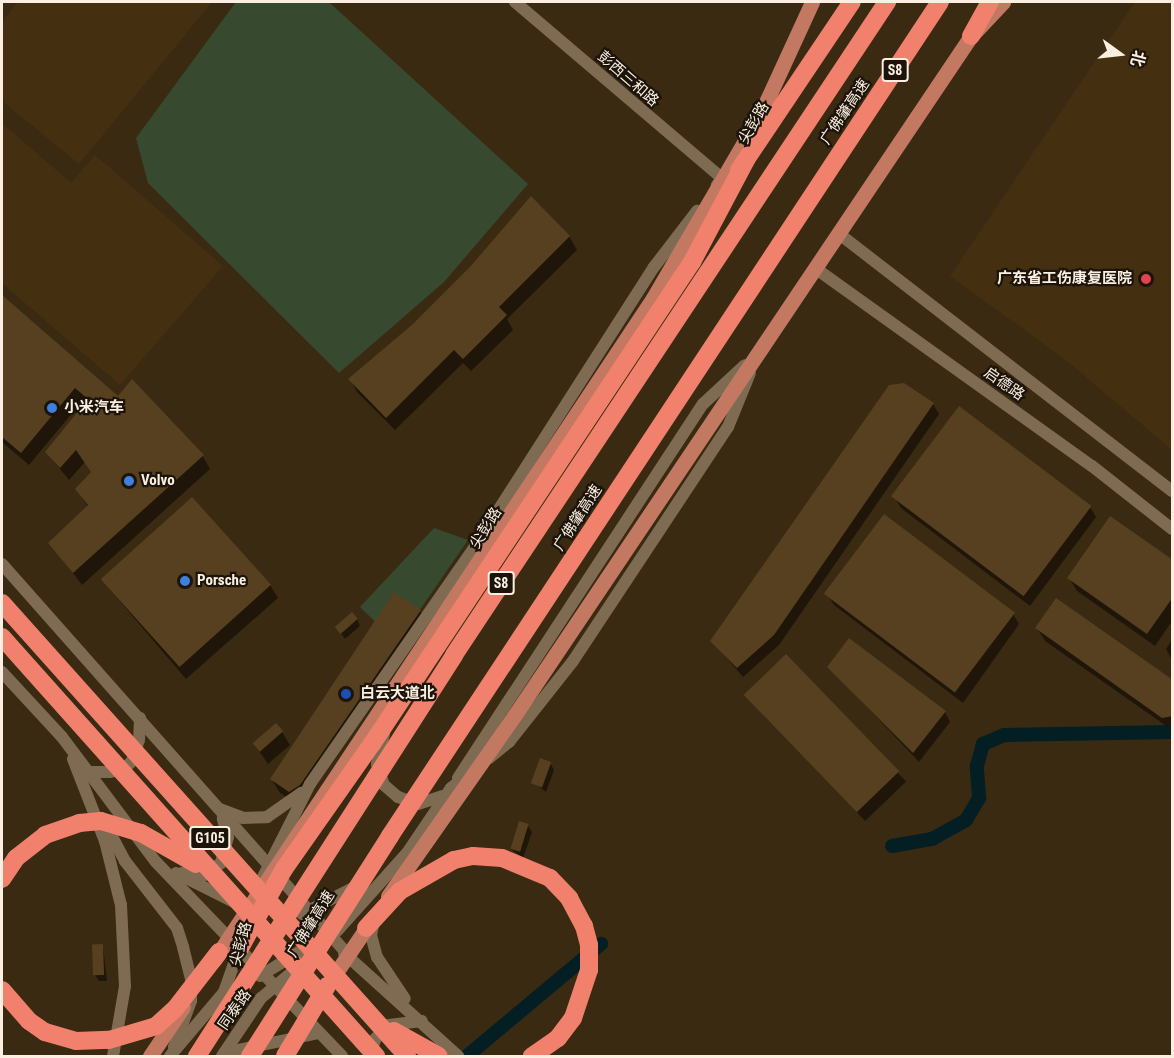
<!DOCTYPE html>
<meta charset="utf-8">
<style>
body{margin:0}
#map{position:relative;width:1174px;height:1058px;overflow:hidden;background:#3a2a12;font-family:"Roboto Condensed","Noto Sans SC",sans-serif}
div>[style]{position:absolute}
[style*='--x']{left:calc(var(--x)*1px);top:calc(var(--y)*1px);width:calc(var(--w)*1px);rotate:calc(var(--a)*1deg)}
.built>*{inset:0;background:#443010}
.green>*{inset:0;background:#374a2f}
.shadow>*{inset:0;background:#0007;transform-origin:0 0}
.canal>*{height:14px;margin:-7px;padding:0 7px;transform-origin:7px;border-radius:7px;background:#031f24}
.building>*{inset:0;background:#57401f;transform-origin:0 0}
.minor>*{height:12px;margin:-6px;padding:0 6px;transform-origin:6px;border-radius:6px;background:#7e6b52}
.major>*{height:15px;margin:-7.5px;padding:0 7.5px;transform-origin:7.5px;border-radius:7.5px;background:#c37862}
.highway>*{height:18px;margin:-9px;padding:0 9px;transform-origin:9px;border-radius:9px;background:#f1816d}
.dots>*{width:16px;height:16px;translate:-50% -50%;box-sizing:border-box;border:3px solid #1c140a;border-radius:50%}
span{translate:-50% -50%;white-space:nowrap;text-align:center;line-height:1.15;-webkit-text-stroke:4.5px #1c140a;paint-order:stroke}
.shield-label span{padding:2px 4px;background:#1c140a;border:2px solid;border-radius:4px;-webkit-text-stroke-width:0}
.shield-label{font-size:14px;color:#faefe1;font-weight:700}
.street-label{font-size:15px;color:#faefe1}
.poi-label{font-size:15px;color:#faefe1;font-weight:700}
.right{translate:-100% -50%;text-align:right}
.left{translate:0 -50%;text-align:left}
.frame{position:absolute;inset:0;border:3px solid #faefe1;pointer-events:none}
.north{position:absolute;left:1090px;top:24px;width:60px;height:60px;-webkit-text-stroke:4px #1c140a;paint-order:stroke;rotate:105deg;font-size:16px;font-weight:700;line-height:24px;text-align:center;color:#faefe1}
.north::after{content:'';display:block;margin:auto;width:21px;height:27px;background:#faefe1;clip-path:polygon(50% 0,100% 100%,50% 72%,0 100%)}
</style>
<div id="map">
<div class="built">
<i style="clip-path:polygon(18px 2px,212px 2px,79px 164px,2px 101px,2px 22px)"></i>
<i style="clip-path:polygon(1135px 2px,1172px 2px,1172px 450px,1066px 360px,950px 276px)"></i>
<i style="clip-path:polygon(2px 123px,71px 183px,95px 155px,223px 266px,120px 385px,2px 283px)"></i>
</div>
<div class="green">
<i style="clip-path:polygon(236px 2px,330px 3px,528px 184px,444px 282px,339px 373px,148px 183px,136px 138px)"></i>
<i style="clip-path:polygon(434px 528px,468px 540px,397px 643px,360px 607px)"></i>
</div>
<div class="shadow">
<i style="clip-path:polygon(569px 236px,577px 250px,507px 319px,513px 330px,471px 371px,463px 363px,395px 430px,357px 392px,350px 379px,414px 325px)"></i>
<i style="clip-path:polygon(2px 299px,118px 398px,202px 455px,210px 469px,82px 585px,50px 543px,88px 507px,77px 490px,92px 473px,85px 462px,69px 480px,47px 453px,87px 403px,83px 400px,29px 465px,2px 442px)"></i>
<i style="clip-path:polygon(904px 385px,933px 404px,939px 414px,779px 645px,743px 677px,712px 641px)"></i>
<i style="clip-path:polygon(959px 408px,1090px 507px,1096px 517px,1030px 606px,901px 508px,895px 498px)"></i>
<i style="clip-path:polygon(1172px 562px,1172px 621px,1155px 646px,1077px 591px,1069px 578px)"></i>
<i style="clip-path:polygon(100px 578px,270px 585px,278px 598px,186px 679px)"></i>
<i style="clip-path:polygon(828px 595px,1013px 614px,1019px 624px,963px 703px,834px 605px)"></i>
<i style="clip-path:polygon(420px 611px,427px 624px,308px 798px,297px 804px,280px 793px,272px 780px)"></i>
<i style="clip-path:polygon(357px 619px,360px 626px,345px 639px,336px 627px)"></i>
<i style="clip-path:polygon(1037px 628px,1172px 682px,1172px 730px,1045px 641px)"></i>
<i style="clip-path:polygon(1172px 640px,1172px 660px,1166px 649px)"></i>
<i style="left:786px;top:657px;width:173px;height:57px;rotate:46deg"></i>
<i style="clip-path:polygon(829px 667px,945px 712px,950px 722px,919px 762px)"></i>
<i style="clip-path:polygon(282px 732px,290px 745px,268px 764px,255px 745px)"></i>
<i style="clip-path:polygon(550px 763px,554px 770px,546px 792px,533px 782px)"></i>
<i style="clip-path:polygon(528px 826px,532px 832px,523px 858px,511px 849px)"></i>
<i style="clip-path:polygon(103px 946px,107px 981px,99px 981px,95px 975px)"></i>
</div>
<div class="canal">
<i style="--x:892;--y:846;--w:41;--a:-9.9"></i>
<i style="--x:932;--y:839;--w:39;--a:-29"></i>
<i style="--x:966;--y:820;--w:26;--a:-59"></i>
<i style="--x:979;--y:798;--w:32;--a:-94"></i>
<i style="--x:977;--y:766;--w:23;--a:-75"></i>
<i style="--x:983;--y:744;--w:23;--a:-23"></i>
<i style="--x:1004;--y:735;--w:168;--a:-1"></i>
<i style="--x:467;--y:1056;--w:175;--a:-39.9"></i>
</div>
<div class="building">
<i style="clip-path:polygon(531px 196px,570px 236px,499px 307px,507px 315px,463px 359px,454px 350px,386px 418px,348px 379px,413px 324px,470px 267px)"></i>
<i style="clip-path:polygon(2px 295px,118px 396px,132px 379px,204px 455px,73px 573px,48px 543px,88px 505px,75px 489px,91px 472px,76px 450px,60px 468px,45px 452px,88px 399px,75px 388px,21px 453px,2px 437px)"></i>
<i style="clip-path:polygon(904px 383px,934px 403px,774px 635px,737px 668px,710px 641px,889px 385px)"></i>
<i style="left:959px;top:406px;width:166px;height:113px;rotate:37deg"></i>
<i style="left:192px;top:497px;width:118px;height:123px;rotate:48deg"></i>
<i style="left:884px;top:514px;width:164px;height:100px;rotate:37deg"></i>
<i style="clip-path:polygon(1110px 516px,1173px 560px,1173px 597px,1147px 634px,1067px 578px)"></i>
<i style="clip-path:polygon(394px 592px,421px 610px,300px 785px,289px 792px,270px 779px)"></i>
<i style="clip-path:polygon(1056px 598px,1173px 680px,1173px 716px,1162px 718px,1035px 628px)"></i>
<i style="left:352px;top:612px;width:9px;height:23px;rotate:49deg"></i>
<i style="clip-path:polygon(849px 638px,946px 711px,913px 753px,827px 667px)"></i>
<i style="left:786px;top:654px;width:163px;height:59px;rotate:46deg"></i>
<i style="left:276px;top:723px;width:11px;height:31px;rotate:49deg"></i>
<i style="left:540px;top:758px;width:12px;height:27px;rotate:20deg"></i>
<i style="left:519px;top:821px;width:10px;height:29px;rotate:17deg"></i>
<i style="left:103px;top:944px;width:31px;height:11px;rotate:88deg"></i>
</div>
<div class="minor">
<i style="--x:515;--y:2;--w:272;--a:40.4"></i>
<i style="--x:722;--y:178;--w:9;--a:126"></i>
<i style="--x:838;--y:233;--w:422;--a:37.7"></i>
<i style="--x:815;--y:268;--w:340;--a:35.6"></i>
<i style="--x:1092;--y:466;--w:102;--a:38.2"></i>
<i style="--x:2;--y:564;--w:525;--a:48.48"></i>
<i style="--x:2;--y:672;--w:88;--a:47.3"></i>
<i style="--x:62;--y:737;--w:156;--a:53.1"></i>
<i style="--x:156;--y:862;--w:269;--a:46.2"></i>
<i style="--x:384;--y:734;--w:31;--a:103"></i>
<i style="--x:377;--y:764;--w:22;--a:72"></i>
<i style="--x:384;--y:785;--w:18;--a:41"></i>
<i style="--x:398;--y:797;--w:21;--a:19"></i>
<i style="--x:418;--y:804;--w:26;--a:-18"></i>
<i style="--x:489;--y:758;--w:26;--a:-39"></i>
<i style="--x:509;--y:742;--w:103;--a:-51.7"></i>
<i style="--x:573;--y:661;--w:281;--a:-56.5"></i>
<i style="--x:728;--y:427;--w:58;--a:-67.8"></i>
<i style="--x:73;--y:759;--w:88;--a:68.7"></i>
<i style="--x:105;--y:841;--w:66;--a:76"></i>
<i style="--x:121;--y:905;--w:81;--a:87.2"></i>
<i style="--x:125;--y:986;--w:71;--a:99.7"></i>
<i style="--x:90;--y:772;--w:20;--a:0"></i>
<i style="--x:110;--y:772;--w:14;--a:-12"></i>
<i style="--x:124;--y:769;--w:11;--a:-45"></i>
<i style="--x:132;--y:761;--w:22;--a:-72"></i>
<i style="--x:139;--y:740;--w:22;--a:-87"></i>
<i style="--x:458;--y:778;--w:447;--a:-56.8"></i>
<i style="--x:703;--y:404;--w:57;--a:-42.9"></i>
<i style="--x:220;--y:809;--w:25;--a:21"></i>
<i style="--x:243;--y:818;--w:24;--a:-2"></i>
<i style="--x:267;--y:817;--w:42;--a:-35.2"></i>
<i style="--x:106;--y:825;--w:41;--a:62.2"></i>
<i style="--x:125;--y:861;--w:85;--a:52.2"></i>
<i style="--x:177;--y:928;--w:20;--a:72"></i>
<i style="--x:183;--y:947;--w:32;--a:76"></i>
<i style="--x:191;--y:978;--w:23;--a:90"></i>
<i style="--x:191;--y:1001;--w:49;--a:110.3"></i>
<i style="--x:176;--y:873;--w:69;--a:26.6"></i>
<i style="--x:182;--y:873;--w:22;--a:5"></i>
<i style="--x:204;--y:875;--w:21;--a:-35"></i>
<i style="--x:221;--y:863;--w:27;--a:-75"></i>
<i style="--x:228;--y:837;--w:19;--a:-106"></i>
<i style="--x:262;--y:879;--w:106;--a:-63.2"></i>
<i style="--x:310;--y:784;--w:295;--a:-55.2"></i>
<i style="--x:478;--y:542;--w:326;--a:-57.4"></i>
<i style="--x:654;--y:267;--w:71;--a:-52.5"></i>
<i style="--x:302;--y:914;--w:57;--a:-27"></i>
<i style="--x:374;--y:921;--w:14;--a:102"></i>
<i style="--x:371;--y:935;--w:23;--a:75"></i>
<i style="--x:377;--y:957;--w:50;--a:56.3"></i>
<i style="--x:337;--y:931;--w:105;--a:-48.1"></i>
<i style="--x:407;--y:853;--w:78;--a:-55.9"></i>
<i style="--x:451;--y:788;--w:24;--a:-38"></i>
<i style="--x:344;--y:953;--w:154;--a:42.1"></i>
<i style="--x:260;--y:976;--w:46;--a:-31.6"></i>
<i style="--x:299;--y:952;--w:17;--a:-13"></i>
<i style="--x:224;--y:1053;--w:97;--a:-11.9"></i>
<i style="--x:369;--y:1055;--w:18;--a:-68"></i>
<i style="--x:376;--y:1038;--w:18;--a:-45"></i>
<i style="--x:389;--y:1025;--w:33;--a:-7"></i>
<i style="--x:170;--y:1056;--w:84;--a:-49.8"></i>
<i style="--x:224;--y:992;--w:54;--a:-70.6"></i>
<i style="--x:222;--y:1056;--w:70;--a:-56.1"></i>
<i style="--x:261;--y:998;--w:55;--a:-39.8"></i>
</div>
<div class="major">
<i style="--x:388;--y:896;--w:220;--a:-55"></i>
<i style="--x:514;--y:716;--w:819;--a:-56.1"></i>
<i style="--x:971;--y:36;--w:47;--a:-46.7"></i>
<i style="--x:214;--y:960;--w:794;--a:-56.45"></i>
<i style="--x:653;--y:298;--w:214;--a:-59.7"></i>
<i style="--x:761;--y:113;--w:122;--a:-65.3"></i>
<i style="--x:329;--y:983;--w:78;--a:-55.9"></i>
<i style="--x:150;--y:1056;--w:59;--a:-56"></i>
</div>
<div class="highway">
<i style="--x:971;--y:36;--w:39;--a:-61"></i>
<i style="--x:739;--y:170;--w:202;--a:-56.1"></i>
<i style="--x:2;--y:603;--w:608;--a:48.2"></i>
<i style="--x:2;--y:637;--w:562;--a:48.25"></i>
<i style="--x:2;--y:879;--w:25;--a:-56"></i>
<i style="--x:16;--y:858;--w:37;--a:-38"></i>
<i style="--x:45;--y:835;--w:36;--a:-19"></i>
<i style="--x:79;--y:823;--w:22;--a:-5"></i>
<i style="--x:101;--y:821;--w:42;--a:16.7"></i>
<i style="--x:141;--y:833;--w:63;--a:29.4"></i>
<i style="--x:366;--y:928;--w:50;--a:-47.4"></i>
<i style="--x:400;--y:891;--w:62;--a:-29.9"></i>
<i style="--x:454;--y:860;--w:19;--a:-12"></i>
<i style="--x:473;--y:856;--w:29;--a:4"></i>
<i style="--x:502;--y:858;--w:52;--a:22.6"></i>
<i style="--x:550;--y:878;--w:28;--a:46"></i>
<i style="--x:569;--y:898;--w:32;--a:62"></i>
<i style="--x:584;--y:926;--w:20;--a:75"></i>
<i style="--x:589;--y:945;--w:25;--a:90"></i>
<i style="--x:589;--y:970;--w:51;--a:108.4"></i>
<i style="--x:573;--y:1018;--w:25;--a:127"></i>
<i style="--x:558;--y:1038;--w:32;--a:145"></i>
<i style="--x:240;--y:948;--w:90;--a:-60.9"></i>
<i style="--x:284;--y:869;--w:153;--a:-54.9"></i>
<i style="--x:372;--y:744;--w:579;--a:-56.42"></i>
<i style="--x:692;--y:262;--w:115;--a:-62.1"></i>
<i style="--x:2;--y:990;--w:41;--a:48.9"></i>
<i style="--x:29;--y:1021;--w:19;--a:35"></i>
<i style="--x:45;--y:1032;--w:32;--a:16"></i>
<i style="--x:76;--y:1041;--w:33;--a:-2"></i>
<i style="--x:109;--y:1040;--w:49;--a:-16.6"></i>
<i style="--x:156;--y:1026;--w:25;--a:-42"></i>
<i style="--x:175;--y:1009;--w:72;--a:-52.3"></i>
<i style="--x:394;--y:1031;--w:51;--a:29.1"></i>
<i style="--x:197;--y:1056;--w:476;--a:-57.3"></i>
<i style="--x:454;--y:655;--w:784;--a:-56.45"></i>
<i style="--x:250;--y:1056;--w:261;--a:-57.5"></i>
<i style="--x:390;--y:836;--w:999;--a:-56.6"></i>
<i style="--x:285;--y:1056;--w:82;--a:-59"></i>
</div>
<div class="dots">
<i style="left:1146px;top:279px;background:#e0444e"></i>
<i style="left:52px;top:408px;background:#3f7fe0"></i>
<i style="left:129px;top:481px;background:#3f7fe0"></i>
<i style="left:185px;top:581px;background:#3f7fe0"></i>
<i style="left:346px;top:694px;background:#1a4fb4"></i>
</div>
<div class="shield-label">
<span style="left:895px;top:70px">S8</span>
<span style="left:501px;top:583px">S8</span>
<span style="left:210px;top:838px">G105</span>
</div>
<div class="street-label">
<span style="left:628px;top:79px;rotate:41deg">彭西三和路</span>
<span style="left:845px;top:112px;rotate:-56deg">广佛肇高速</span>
<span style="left:754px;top:123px;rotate:-60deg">尖彭路</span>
<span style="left:1004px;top:384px;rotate:35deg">启德路</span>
<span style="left:578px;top:518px;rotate:-57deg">广佛肇高速</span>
<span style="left:486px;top:528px;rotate:-58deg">尖彭路</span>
<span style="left:311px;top:924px;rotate:-58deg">广佛肇高速</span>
<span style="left:241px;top:944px;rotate:-75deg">尖彭路</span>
<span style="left:235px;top:1010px;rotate:-55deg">同泰路</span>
</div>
<div class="poi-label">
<span class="right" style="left:1132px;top:279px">广东省工伤康复医院</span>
<span class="left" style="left:64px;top:408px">小米汽车</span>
<span class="left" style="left:141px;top:481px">Volvo</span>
<span class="left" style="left:197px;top:581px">Porsche</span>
<span class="left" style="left:360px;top:694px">白云大道北</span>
</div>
<div class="frame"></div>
<div class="north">北</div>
</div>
